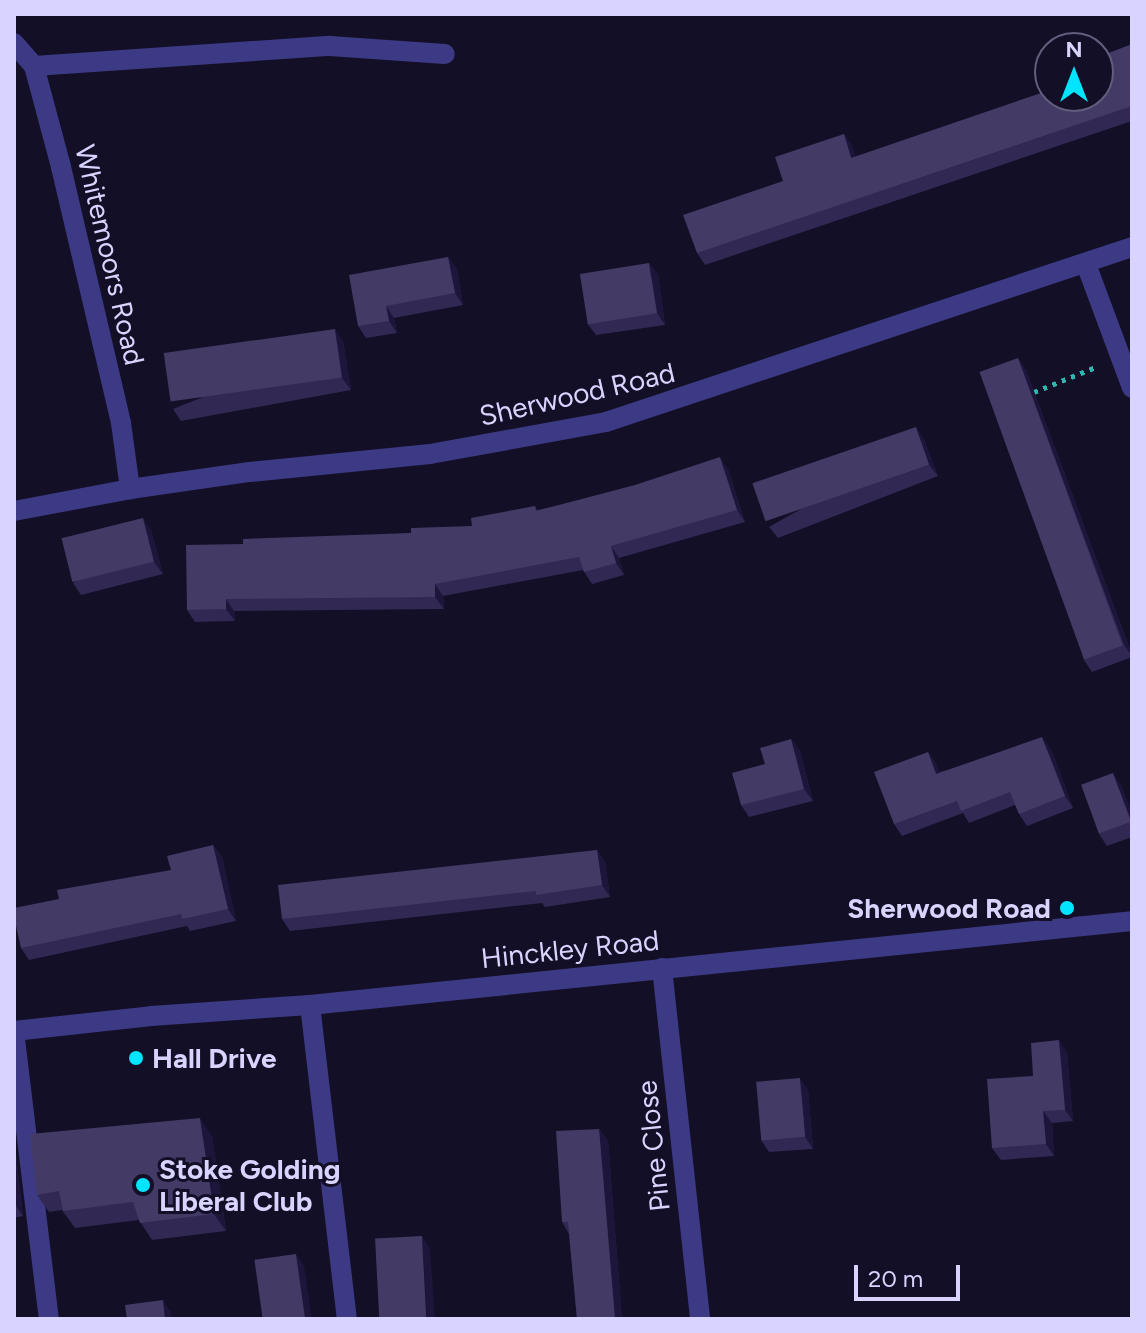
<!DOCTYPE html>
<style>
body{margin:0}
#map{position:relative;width:1146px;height:1333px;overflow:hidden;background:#130f26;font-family:Figtree,sans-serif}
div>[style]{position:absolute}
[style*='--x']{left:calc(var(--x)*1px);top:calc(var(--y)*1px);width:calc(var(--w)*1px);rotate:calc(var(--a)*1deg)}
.path>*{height:5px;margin-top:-2.5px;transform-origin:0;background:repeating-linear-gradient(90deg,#2fb8b0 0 4px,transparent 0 10px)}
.minor>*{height:20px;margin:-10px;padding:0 10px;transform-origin:10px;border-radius:10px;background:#3d3a85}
.wall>*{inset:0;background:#312854}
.shaded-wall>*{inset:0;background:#1d163a}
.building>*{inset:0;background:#433a66;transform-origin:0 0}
.dots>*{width:22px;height:22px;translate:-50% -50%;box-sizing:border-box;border:4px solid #130f26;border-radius:50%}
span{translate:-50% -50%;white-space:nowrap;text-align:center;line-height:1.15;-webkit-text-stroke:6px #130f26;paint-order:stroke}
.street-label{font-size:28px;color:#d9d4ff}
.poi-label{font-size:28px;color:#d9d4ff;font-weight:700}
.right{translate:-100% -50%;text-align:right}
.left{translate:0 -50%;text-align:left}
.frame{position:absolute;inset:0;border:16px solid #d9d4ff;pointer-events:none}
.north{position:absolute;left:1034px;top:32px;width:80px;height:80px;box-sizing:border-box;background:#130f26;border:2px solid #625e7d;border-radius:50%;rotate:0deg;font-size:22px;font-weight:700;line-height:32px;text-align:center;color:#d9d4ff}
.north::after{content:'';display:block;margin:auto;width:28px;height:36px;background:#00e5ff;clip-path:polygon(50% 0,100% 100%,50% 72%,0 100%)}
.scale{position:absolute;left:854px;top:1265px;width:106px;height:36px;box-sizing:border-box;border:4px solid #d9d4ff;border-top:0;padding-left:10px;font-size:24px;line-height:28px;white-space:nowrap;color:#d9d4ff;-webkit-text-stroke:6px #130f26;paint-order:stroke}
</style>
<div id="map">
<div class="path">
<i style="--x:1034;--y:392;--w:67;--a:-22"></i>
</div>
<div class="minor">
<i style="--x:14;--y:43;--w:30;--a:49"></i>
<i style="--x:34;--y:66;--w:105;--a:75"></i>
<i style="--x:61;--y:167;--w:263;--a:76.8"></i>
<i style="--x:121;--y:423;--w:67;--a:82.2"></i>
<i style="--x:34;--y:66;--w:297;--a:-3.9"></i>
<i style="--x:330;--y:46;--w:115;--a:4"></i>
<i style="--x:1086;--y:264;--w:132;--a:69.6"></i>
<i style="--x:14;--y:511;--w:118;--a:-10.7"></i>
<i style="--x:130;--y:489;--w:121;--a:-8.1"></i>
<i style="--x:250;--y:472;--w:181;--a:-5.7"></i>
<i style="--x:430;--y:454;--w:179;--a:-10.3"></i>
<i style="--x:606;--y:422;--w:554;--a:-18.4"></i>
<i style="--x:662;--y:968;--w:353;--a:83.8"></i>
<i style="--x:310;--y:1005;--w:316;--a:83.3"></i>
<i style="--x:14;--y:1031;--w:138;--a:-6.2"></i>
<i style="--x:151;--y:1016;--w:159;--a:-4"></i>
<i style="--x:310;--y:1005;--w:826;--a:-5.83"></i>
<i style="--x:14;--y:1031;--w:290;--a:83.1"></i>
</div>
<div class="wall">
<i style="clip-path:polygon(1132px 44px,1132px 121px,705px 265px,697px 253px,783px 181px,844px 134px,852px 146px,855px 157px,1100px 73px)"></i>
<i style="clip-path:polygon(448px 257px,457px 269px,463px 305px,394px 318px,397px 333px,366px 338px,358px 326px)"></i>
<i style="clip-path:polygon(658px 274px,665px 325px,596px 335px,587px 323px)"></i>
<i style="clip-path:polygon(343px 341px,351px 390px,181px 421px,173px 409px)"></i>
<i style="clip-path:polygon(1018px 358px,1026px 370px,1132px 655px,1132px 657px,1092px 672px,1084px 660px)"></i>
<i style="clip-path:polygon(924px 439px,938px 476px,778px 538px,769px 527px)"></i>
<i style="clip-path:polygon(728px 469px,745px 522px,619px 558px,624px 575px,592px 584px,583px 570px,443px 596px,444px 609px,234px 611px,235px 621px,195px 622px,187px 610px,243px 544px,411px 533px,472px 526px,535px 506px,537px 510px)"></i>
<i style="clip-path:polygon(151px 530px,163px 574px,81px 595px,73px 583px)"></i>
<i style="clip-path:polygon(791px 739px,800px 751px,813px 801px,749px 817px,741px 805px,765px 764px)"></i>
<i style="clip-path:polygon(1051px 749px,1073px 808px,1027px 826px,1019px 814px,1015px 805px,969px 823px,963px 813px,902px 836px,894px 824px,928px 752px,936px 764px,939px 772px)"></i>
<i style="clip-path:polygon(1121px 785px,1132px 814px,1132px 837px,1107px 846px,1099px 834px)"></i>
<i style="clip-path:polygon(213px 845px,222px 857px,236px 921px,190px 931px,187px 926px,29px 960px,21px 948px,59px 899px,171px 870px)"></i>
<i style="clip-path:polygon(597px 850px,605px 862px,610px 897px,545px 907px,542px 903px,290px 931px,282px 919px)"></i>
<i style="clip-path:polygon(1067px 1052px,1073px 1121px,1052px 1123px,1054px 1156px,1001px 1160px,992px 1148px,1033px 1076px)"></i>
<i style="clip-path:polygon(808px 1090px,813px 1149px,769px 1152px,761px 1140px)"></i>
<i style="clip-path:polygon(599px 1129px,608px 1141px,622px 1319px,577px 1319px,569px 1234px,562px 1222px)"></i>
<i style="clip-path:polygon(212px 1136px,226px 1231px,152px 1240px,139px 1220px,75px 1228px,62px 1210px,49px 1212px,37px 1195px)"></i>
<i style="clip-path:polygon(14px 1151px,16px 1154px,23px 1216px,14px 1218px)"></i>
</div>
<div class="shaded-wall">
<i style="clip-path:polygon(844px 134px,852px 146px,860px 170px,851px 158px)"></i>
<i style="clip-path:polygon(448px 257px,457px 269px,463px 305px,455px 293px)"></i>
<i style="clip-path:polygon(649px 263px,658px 274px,665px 325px,657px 313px)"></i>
<i style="clip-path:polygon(386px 306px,394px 318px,397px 333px,389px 321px)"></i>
<i style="clip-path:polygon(335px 329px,343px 341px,351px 390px,342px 378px)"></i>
<i style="clip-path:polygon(1018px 358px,1026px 370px,1132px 656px,1124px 645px)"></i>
<i style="clip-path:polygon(916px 427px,924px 439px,938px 476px,929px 465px)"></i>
<i style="clip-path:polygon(720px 457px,728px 469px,745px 522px,737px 510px)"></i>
<i style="clip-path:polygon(143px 518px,151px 530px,163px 574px,154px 562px)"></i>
<i style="clip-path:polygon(611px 546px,619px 558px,624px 575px,616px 563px)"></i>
<i style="clip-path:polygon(435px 584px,443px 596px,444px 609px,435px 597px)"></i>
<i style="clip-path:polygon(226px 599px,234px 611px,235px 621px,226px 609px)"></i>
<i style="clip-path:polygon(1042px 737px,1051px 749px,1073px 808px,1065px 796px)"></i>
<i style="clip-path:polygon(791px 739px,800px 751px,813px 801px,804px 789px)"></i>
<i style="clip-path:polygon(928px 752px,936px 764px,944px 786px,936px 774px)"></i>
<i style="clip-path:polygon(1113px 773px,1121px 785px,1132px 814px,1132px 823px)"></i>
<i style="clip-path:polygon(213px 845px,222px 857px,236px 921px,228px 909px)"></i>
<i style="clip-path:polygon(597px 850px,605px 862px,610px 897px,602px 885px)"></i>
<i style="clip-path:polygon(1059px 1040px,1067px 1052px,1073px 1121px,1065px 1110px)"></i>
<i style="clip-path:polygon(800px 1078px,808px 1090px,813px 1149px,805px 1137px)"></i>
<i style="clip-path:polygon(1043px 1111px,1052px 1123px,1054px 1156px,1046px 1144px)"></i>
<i style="clip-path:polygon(200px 1118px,212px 1136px,226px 1231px,214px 1214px)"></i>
<i style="clip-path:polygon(599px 1129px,608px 1141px,622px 1319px,615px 1319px)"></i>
<i style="clip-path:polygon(14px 1151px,16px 1154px,23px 1216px,14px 1203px)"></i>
<i style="clip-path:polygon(422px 1236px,430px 1248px,435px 1319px,427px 1319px)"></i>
<i style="clip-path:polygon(296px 1254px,304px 1266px,312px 1319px,305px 1319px)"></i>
<i style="clip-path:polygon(163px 1300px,171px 1312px,172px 1319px,165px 1319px)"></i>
</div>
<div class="building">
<i style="clip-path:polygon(1132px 44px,1132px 106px,697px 253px,683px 215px,783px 181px,775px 157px,844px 134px,851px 158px,1050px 90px,1050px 96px,1098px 96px,1098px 74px,1100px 73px,1098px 68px,1098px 57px)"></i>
<i style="clip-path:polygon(448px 257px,455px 293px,386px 306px,389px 321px,358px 326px,349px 275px)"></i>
<i style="left:649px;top:263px;width:51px;height:70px;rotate:81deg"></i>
<i style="left:335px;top:329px;width:49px;height:173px;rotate:82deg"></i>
<i style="left:1018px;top:358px;width:306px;height:41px;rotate:70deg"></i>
<i style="left:916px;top:427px;width:40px;height:173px;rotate:71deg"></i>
<i style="clip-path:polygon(720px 457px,737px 510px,611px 546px,616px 563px,584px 572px,579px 557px,435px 584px,435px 597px,226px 599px,226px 609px,187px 610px,186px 545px,243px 544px,243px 539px,411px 533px,411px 528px,472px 526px,471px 518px,535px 506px,536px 511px,635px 485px)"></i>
<i style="left:143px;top:518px;width:45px;height:84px;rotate:76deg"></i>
<i style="clip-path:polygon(1042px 737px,1065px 796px,1019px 814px,1010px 792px,961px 811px,957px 801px,894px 824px,874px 772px,928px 752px,936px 774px)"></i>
<i style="clip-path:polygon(791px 739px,804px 789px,741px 805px,732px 773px,765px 764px,760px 748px)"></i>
<i style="left:1113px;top:773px;width:52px;height:34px;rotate:70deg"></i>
<i style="clip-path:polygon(213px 845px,228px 909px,182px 919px,181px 914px,21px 948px,14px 917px,14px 908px,59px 899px,57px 890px,171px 870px,167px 856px)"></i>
<i style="clip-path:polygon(597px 850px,602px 885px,536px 895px,536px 891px,282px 919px,278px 885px)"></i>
<i style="clip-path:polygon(1059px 1040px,1065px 1110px,1043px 1111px,1046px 1144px,992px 1148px,987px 1079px,1033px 1076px,1031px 1043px)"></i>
<i style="left:800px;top:1078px;width:59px;height:44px;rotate:85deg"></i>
<i style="clip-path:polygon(200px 1118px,214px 1214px,140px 1223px,133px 1202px,63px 1211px,59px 1191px,37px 1195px,30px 1134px)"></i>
<i style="clip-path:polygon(599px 1129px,615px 1319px,577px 1319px,568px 1222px,562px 1222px,556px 1131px)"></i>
<i style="left:422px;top:1236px;width:83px;height:47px;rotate:87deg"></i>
<i style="left:296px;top:1254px;width:66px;height:42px;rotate:82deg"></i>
<i style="clip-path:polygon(163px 1300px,165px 1319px,127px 1319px,125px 1305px)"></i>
</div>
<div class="dots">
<i style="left:1067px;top:908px;background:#00e5ff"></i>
<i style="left:136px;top:1058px;background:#00e5ff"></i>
<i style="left:143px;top:1185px;background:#00e5ff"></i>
</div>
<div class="street-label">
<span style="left:110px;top:255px;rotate:77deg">Whitemoors Road</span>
<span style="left:577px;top:394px;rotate:-13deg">Sherwood Road</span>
<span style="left:570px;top:949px;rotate:-6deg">Hinckley Road</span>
<span style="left:653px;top:1146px;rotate:-96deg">Pine Close</span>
</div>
<div class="poi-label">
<span class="right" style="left:1051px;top:908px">Sherwood Road</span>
<span class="left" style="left:152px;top:1058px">Hall Drive</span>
<span class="left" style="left:159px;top:1185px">Stoke Golding<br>Liberal Club</span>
</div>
<div class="frame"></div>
<div class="north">N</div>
<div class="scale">20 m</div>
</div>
